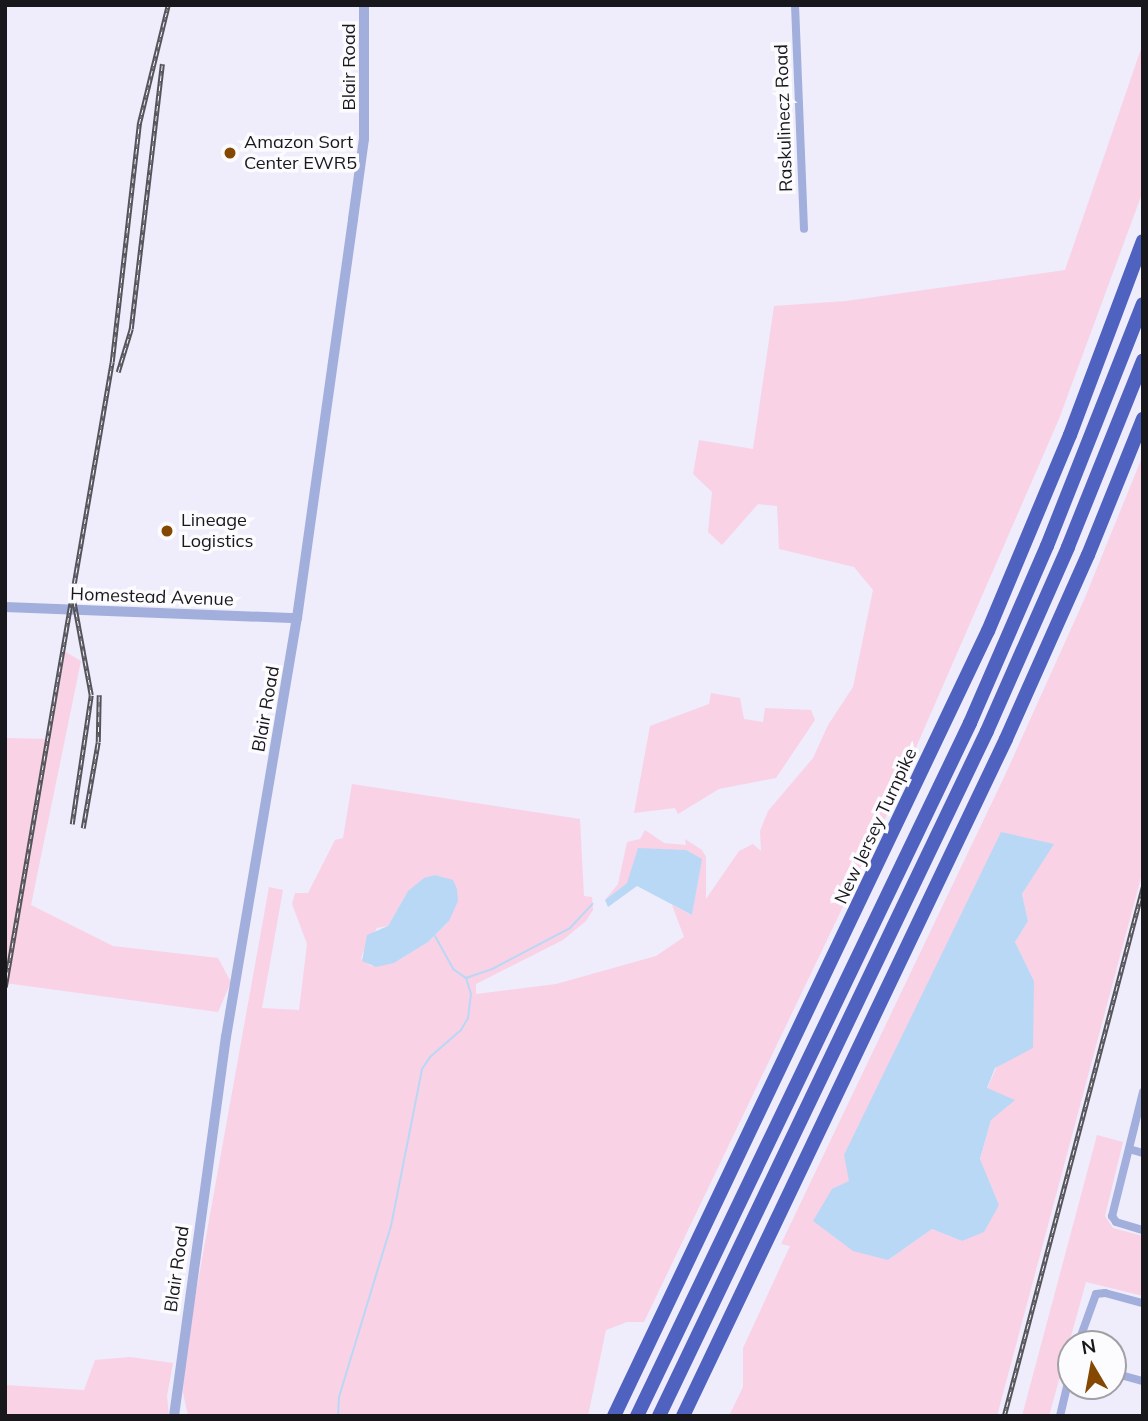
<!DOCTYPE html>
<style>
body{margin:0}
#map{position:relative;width:1148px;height:1421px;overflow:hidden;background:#efecfb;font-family:Mulish,sans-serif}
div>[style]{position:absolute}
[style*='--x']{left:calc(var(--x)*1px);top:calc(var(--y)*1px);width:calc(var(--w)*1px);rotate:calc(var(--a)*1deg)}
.green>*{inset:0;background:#f9d2e6}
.water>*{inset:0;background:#b9d8f5}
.stream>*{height:2px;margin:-1px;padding:0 1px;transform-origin:1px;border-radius:1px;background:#b9d8f5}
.minor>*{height:8px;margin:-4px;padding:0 4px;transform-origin:4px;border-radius:4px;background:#a2afdc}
.tertiary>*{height:10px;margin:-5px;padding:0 5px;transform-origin:5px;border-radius:5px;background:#a2afdc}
.motorway>*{height:14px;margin:-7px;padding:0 7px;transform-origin:7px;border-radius:7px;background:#4f62bf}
.rail>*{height:4.5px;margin-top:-2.25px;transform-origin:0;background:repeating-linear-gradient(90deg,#fcfbfe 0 5px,#55545b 0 10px);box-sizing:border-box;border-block:2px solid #55545b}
.dots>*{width:19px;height:19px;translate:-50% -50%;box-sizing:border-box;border:4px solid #fcfbfe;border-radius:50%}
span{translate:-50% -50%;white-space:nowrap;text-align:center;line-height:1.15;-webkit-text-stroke:7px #fcfbfe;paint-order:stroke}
.street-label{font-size:18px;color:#18171c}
.poi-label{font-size:18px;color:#18171c}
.left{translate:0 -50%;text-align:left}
.frame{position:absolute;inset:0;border:7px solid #18171c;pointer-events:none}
.north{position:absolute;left:1057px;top:1330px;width:70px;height:70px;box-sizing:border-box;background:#fcfbfe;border:2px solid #a1a0a4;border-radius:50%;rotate:350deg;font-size:19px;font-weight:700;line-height:28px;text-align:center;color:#18171c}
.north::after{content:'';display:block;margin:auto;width:24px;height:32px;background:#844803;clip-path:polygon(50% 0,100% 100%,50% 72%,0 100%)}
</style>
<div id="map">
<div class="green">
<i style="clip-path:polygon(evenodd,1143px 43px,1143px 191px,1059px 419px,884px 821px,644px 1322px,627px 1322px,606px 1330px,588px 1416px,188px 1416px,183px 1393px,184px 1359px,269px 887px,283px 890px,262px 1008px,299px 1010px,307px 944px,292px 904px,295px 893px,308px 893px,335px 840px,343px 838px,352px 784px,580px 819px,584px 896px,592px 897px,593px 910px,586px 921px,563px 940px,476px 984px,476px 994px,556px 984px,656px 956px,684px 937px,672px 905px,692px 915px,701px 859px,627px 883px,605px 900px,618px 884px,627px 842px,640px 839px,645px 830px,664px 843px,686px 845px,685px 839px,702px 850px,706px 857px,706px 899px,739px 851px,753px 844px,761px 851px,760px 831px,768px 811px,813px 758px,828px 725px,853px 687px,873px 590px,854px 567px,779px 549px,777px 506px,758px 504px,722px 545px,708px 532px,712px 492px,693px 474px,699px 440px,753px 449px,774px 306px,846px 301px,1065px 270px,1143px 43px,408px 891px,449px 921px,428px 942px,394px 963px,371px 966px,361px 959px,363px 952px,377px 928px,388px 926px,408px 891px)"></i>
<i style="clip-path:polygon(evenodd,1143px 455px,1143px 870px,997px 1416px,729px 1416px,743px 1387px,743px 1348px,790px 1246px,781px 1244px,1006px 773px,1084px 600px,1143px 455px,1001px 833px,1053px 844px,1022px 894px,1028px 921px,1015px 942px,1034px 981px,987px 1089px,991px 1120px,980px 1160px,999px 1205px,962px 1241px,932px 1229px,888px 1260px,849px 1181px,1001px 833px)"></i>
<i style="clip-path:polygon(64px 651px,81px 661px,31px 905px,113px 946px,218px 958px,231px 982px,218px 1012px,5px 983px,5px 738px,49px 739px)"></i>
<i style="clip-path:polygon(711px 693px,740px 698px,744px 719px,763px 722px,765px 708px,811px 710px,815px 720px,776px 778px,719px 789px,678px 814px,675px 808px,634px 813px,650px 726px,709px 704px)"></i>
<i style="clip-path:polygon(1097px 1135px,1123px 1142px,1105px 1216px,1113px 1228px,1143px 1236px,1143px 1296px,1086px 1282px,1049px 1416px,1022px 1416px)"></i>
<i style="clip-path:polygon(130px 1357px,173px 1363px,167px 1396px,169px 1416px,5px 1416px,5px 1385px,84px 1390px,95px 1360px)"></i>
</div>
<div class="water">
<i style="clip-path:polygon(1001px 832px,1054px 844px,1022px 894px,1028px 921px,1015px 942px,1034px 981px,1033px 1048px,995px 1068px,987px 1088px,1015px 1100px,991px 1120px,980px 1159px,999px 1205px,984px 1232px,962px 1241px,932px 1229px,888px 1260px,853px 1251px,813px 1221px,832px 1189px,849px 1181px,844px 1155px)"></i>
<i style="clip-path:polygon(638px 848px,686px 850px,702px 859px,692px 915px,637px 886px,608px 907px,605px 900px,627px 883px)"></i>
<i style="clip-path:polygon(435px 875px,453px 880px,457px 889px,458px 901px,449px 921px,428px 942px,394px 963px,376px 967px,362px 961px,367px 935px,388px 926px,408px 891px,424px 878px)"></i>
</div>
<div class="stream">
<i style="--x:435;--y:936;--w:38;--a:61"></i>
<i style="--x:453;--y:969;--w:16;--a:35"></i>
<i style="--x:466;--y:978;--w:28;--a:-19"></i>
<i style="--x:492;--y:969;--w:88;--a:-27.7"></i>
<i style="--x:570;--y:928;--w:33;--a:-47"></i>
<i style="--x:338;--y:1416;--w:19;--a:-87"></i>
<i style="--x:339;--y:1397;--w:179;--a:-73.1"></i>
<i style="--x:391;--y:1226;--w:160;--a:-78.8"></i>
<i style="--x:422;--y:1069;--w:14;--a:-56"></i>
<i style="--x:430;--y:1057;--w:41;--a:-41.1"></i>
<i style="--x:461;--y:1030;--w:14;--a:-60"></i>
<i style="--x:468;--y:1018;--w:24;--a:-83"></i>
<i style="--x:471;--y:994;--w:17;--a:-107"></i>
</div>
<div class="minor">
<i style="--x:795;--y:5;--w:224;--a:87.7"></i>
<i style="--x:1143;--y:1092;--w:128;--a:104"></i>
<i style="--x:1112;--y:1216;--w:7;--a:56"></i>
<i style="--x:1116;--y:1222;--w:28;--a:17"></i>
<i style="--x:1129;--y:1149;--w:15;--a:16"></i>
<i style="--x:1078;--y:1344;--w:53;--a:-70.2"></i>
<i style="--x:1096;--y:1294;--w:9;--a:-6"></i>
<i style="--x:1105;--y:1293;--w:39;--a:15"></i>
<i style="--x:1113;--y:1373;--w:31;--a:15"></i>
<i style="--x:1060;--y:1416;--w:47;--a:-76.6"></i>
</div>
<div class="tertiary">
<i style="--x:5;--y:607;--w:292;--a:2.2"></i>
<i style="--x:174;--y:1416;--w:383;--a:-82.2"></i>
<i style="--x:226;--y:1037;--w:425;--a:-80.4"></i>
<i style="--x:297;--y:618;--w:403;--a:-82"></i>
<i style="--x:353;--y:219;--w:81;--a:-82.2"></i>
<i style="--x:364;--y:139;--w:134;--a:-90"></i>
</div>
<div class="motorway">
<i style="--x:614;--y:1416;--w:870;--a:-64.53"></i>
<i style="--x:988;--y:631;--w:212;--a:-67.3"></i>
<i style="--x:1070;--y:435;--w:207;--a:-69.4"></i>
<i style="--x:637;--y:1416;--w:769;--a:-64.33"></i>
<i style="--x:970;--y:723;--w:193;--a:-66.5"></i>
<i style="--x:1047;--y:546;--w:260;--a:-68.4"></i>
<i style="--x:659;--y:1416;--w:759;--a:-64.41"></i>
<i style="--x:987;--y:731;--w:201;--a:-66.2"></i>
<i style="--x:1068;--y:547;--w:201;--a:-68.1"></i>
<i style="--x:683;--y:1416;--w:750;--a:-64.49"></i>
<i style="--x:1006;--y:739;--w:201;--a:-66"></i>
<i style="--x:1088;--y:555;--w:147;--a:-68"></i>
</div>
<div class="rail">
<i style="--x:118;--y:372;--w:45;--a:-73.2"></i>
<i style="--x:131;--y:329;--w:267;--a:-83.3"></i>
<i style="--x:72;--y:824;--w:130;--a:-81.6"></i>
<i style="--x:91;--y:695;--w:94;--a:-100.5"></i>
<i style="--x:83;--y:828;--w:87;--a:-80.1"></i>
<i style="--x:98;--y:742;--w:47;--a:-88.8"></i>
<i style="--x:5;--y:987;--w:634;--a:-80.29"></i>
<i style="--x:112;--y:362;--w:240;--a:-83.5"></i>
<i style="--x:139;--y:124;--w:122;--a:-76.3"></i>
<i style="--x:1004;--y:1416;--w:547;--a:-75.28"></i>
</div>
<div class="dots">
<i style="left:230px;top:153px;background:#844803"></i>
<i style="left:167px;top:531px;background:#844803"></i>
</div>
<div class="street-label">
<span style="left:349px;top:67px;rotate:-90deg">Blair Road</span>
<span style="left:784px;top:118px;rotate:-92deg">Raskulinecz Road</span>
<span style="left:152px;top:597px;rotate:2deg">Homestead Avenue</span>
<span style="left:266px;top:709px;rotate:-80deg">Blair Road</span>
<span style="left:876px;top:826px;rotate:-65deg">New Jersey Turnpike</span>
<span style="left:177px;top:1269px;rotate:-82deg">Blair Road</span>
</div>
<div class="poi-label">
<span class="left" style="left:244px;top:153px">Amazon Sort<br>Center EWR5</span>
<span class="left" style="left:181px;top:531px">Lineage<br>Logistics</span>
</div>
<div class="frame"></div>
<div class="north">N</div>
</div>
